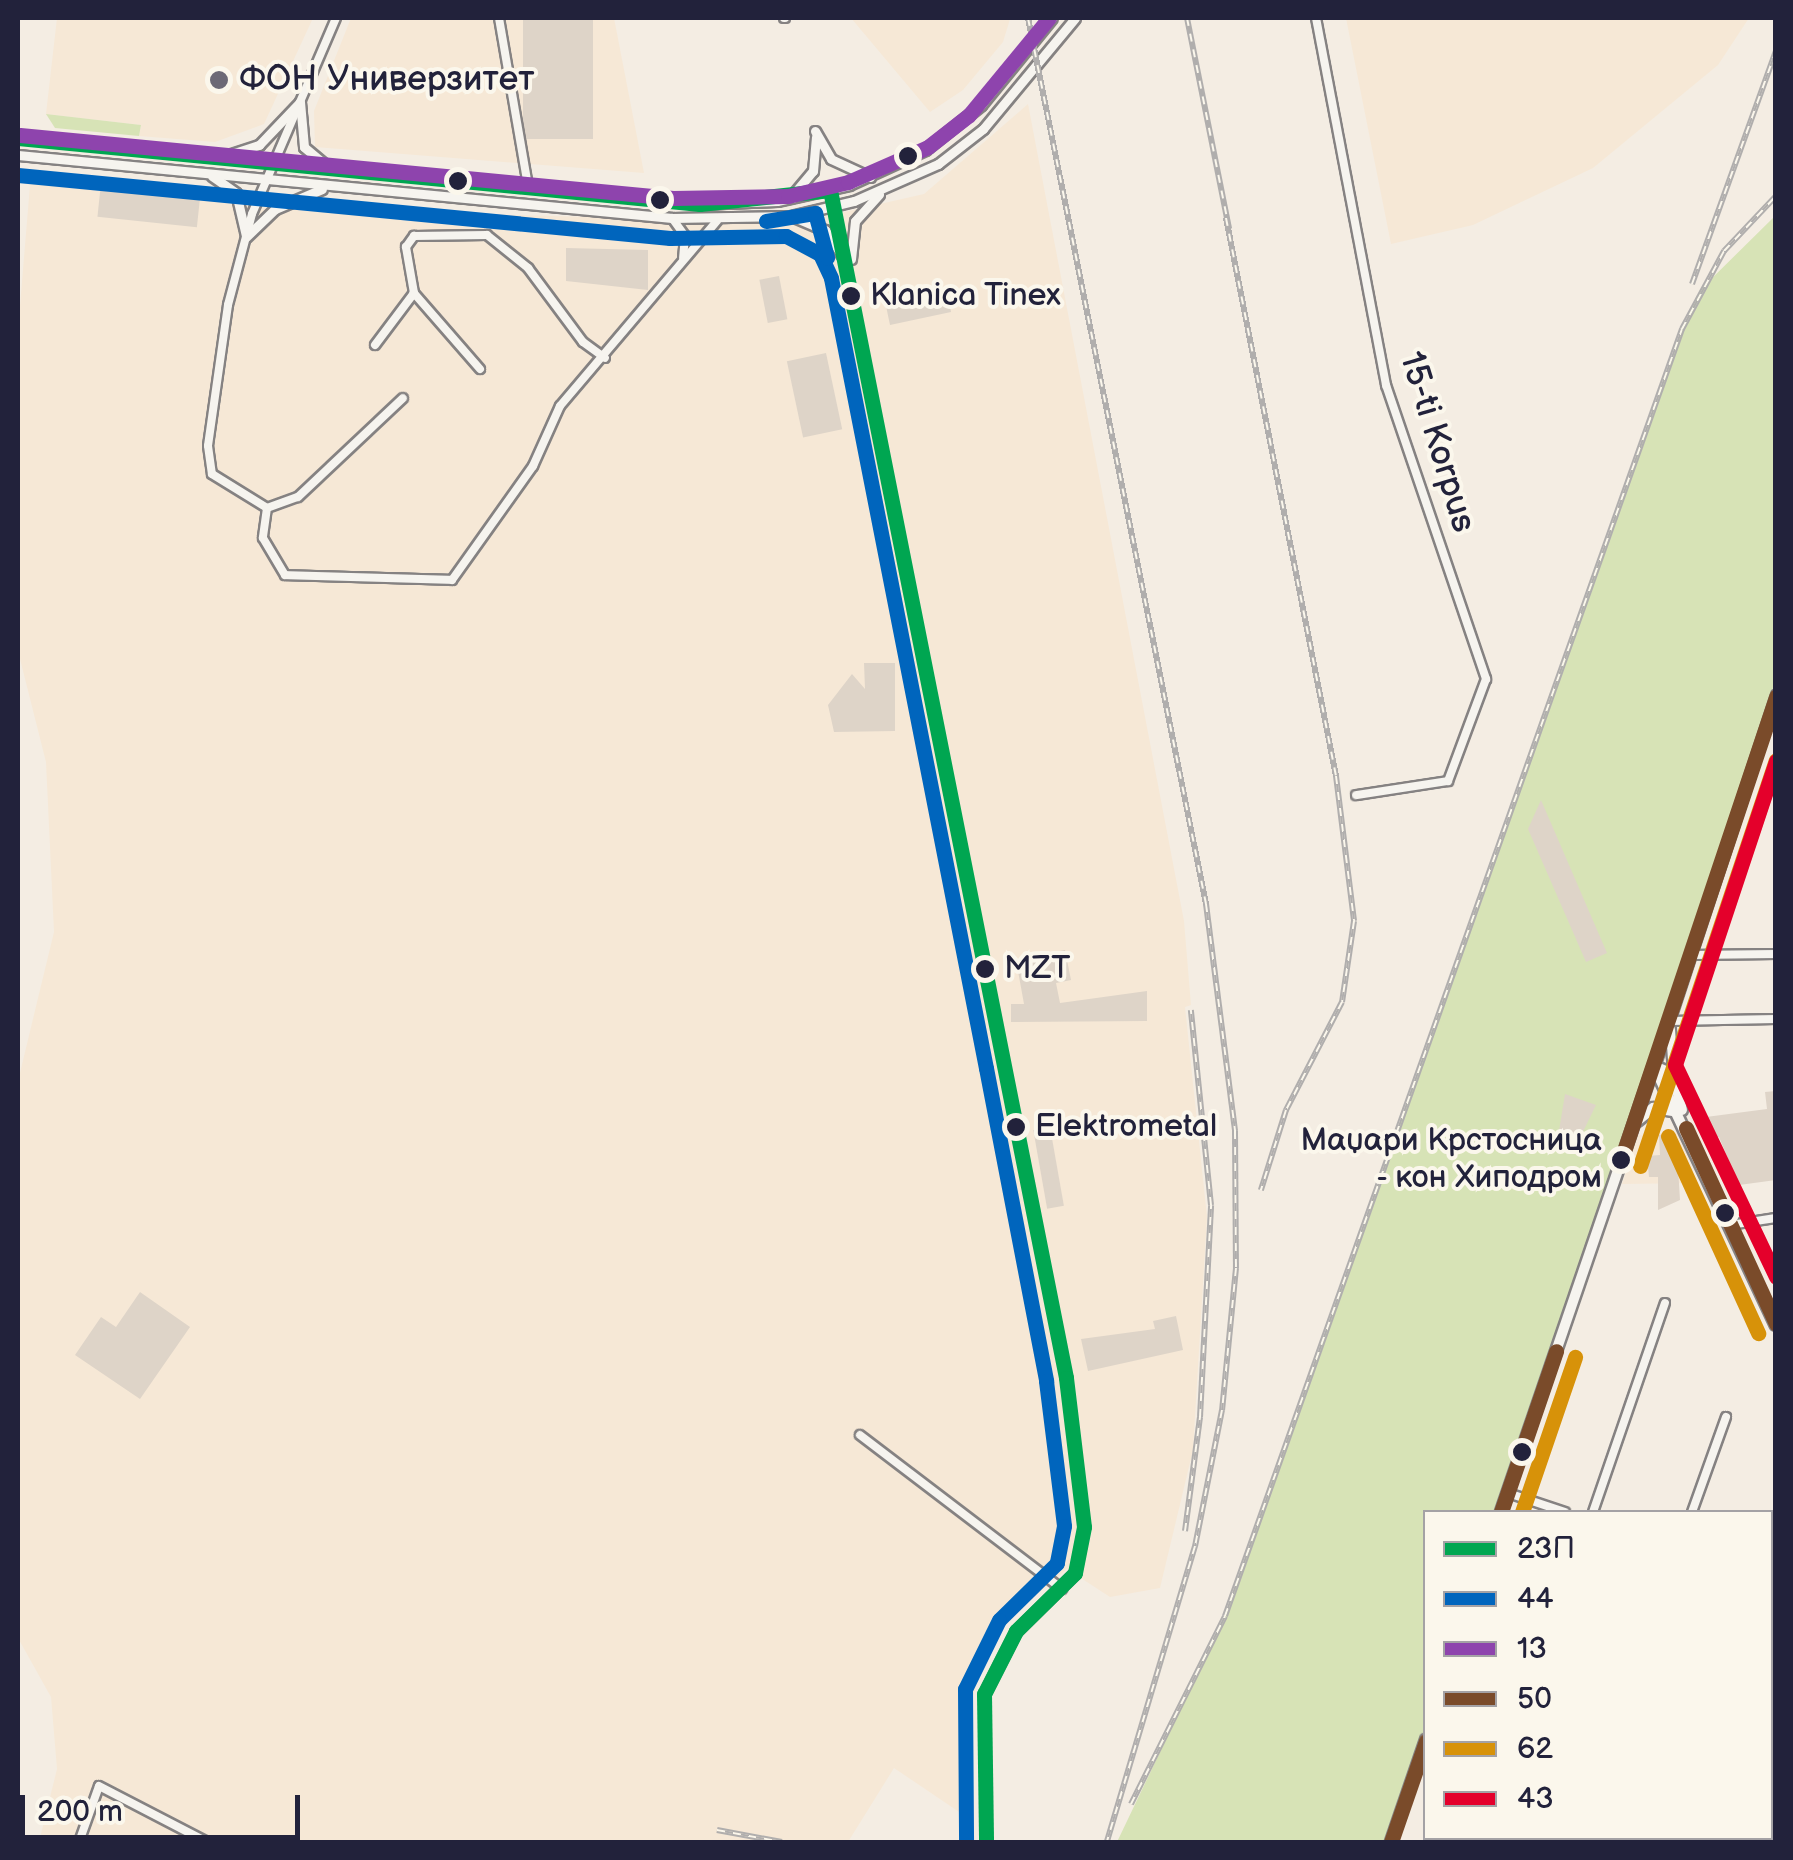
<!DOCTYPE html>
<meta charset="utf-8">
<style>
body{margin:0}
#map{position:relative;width:1793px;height:1860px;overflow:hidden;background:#f4ede3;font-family:"Balsamiq Sans",sans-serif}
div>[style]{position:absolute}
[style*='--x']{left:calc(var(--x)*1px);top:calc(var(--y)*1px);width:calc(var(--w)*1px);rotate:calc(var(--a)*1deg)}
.built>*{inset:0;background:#f6e8d6}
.green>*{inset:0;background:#d7e3b6}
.building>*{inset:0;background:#ded4c8;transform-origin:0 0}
.roads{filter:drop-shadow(2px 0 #858282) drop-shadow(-2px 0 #858282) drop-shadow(0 2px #858282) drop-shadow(0 -2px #858282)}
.minor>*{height:8px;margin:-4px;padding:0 4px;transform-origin:4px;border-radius:4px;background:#f6f4ef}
.tertiary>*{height:9px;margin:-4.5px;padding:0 4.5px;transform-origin:4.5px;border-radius:4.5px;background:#f6f4ef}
.secondary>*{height:10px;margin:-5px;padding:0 5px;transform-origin:5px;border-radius:5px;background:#f6f4ef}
.rail>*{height:6px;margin-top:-3px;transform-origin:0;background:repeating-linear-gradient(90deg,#fbf7ec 0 8px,#b0aead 0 16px);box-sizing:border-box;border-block:2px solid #b0aead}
.bus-1>*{height:15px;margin:-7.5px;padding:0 7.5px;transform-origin:7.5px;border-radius:7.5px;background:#00a651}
.bus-2>*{height:15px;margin:-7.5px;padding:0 7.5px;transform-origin:7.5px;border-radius:7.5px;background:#0065bd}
.bus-3>*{height:15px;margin:-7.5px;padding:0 7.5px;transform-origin:7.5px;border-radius:7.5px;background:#8e44ad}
.bus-4>*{height:15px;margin:-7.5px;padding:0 7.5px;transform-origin:7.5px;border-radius:7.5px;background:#7a4b2a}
.bus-5>*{height:15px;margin:-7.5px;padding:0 7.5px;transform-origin:7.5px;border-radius:7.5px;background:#d79209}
.bus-6>*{height:15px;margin:-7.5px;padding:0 7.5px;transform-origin:7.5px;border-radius:7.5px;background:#e4002b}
.dots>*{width:28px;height:28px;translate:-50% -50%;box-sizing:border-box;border:5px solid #fbf7ec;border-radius:50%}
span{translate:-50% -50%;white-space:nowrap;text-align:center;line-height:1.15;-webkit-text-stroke:8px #fbf7ec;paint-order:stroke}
.bus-label{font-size:32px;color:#22223b}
.left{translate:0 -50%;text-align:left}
.right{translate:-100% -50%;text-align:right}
.poi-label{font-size:35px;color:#22223b}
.street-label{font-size:35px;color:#22223b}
.frame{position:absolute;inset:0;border:20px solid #22223b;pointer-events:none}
.legend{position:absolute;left:1423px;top:1510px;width:350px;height:330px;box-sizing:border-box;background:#fbf7ec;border:2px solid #a4a2a5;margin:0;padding:12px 18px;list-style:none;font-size:30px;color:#22223b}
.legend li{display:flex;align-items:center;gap:20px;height:50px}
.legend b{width:50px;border:2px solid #a4a2a5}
.scale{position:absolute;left:20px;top:1795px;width:280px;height:45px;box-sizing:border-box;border:5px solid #22223b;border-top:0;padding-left:12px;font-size:30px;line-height:35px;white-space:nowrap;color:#22223b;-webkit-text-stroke:8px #fbf7ec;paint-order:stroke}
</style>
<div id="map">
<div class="built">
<i style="clip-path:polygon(57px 18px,313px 18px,264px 124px,215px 142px,139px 136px,141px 125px,46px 114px)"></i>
<i style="clip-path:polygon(351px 18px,614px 18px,644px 173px,315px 147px,314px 111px)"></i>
<i style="clip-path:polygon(851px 18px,1009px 18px,1010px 19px,1003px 42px,963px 90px,930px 112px)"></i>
<i style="clip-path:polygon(1346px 18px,1749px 18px,1718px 65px,1593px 168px,1473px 225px,1391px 244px)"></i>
<i style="clip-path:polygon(1028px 104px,1184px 921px,1191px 1005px,1185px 1007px,1207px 1217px,1193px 1450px,1160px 1588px,1110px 1597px,1067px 1569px,994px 1632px,971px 1702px,974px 1822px,894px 1768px,848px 1842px,39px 1842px,57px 1769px,51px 1697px,18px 1638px,18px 1081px,54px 932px,46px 762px,18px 651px,18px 330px,31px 173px,448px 213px,796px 223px,924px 194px)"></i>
<i style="clip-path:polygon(1680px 1132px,1697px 1183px,1622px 1184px,1638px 1135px)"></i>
</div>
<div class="green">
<i style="clip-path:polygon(46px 114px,141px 125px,139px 136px,55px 128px)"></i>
<i style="clip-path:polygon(1775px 216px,1775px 684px,1501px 1512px,1426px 1512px,1425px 1739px,1391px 1842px,1117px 1842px,1225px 1616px,1682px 329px,1700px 290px)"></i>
</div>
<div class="building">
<i style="left:523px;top:18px;width:70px;height:121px"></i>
<i style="left:101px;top:183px;width:100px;height:34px;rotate:6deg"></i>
<i style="clip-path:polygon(566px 248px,648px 250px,648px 290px,566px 281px)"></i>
<i style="left:779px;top:276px;width:44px;height:20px;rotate:79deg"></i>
<i style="clip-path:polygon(927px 298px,928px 304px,949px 300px,951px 312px,890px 325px,886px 306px)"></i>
<i style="left:826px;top:353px;width:78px;height:40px;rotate:78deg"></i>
<i style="clip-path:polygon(864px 663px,895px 663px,895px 731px,834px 732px,828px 705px,852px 674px,865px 689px)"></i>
<i style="clip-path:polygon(1541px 800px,1607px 953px,1586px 962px,1528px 829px)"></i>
<i style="clip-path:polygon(1065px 950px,1071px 980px,1056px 983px,1060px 1003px,1147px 991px,1147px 1021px,1011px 1022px,1011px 1004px,1024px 1004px,1016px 960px)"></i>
<i style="clip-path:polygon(1776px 1091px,1776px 1180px,1739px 1185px,1719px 1137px,1709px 1139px,1706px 1117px,1767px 1109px,1765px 1092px)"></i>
<i style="clip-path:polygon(1565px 1094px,1596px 1105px,1577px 1144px,1558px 1137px)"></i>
<i style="left:1050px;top:1127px;width:80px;height:17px;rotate:80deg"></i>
<i style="clip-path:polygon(1676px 1134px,1680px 1200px,1658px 1210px,1658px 1177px,1649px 1177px,1647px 1156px,1660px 1155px,1659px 1135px)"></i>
<i style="clip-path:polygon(140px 1292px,190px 1327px,140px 1399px,75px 1355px,101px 1317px,116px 1327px)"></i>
<i style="clip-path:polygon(1176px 1316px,1183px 1350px,1088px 1371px,1081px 1339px,1155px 1329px,1153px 1321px)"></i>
</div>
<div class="roads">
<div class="minor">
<i style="--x:336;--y:18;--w:213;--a:113.2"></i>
<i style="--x:252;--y:214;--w:94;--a:104.8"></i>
<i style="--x:228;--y:305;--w:142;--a:98.1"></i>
<i style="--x:208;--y:446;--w:28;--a:82"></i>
<i style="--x:212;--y:474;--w:65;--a:31.7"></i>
<i style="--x:267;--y:508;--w:30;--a:98"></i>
<i style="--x:263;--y:538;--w:43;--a:59.3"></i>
<i style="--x:285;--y:575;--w:167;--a:1.7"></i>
<i style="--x:452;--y:580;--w:140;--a:-54.6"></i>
<i style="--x:533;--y:466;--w:66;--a:-65.8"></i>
<i style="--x:560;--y:406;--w:243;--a:-49.7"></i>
<i style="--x:499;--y:18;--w:170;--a:80.2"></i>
<i style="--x:784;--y:18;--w:1;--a:0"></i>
<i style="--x:1316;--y:18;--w:374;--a:79.2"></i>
<i style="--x:1386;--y:385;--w:311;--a:71.2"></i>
<i style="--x:1486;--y:679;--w:109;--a:110.4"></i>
<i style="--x:1448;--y:781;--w:93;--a:171.3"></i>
<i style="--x:672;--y:218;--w:22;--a:54"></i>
<i style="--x:685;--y:236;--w:22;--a:95"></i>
<i style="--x:375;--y:345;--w:65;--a:-53.1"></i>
<i style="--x:480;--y:369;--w:101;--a:-131"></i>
<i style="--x:414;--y:293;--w:47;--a:-99.9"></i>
<i style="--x:406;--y:247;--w:14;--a:-54"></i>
<i style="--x:414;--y:236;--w:73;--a:-0.8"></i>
<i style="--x:487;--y:235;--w:53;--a:38.8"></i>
<i style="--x:528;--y:268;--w:92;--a:53.4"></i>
<i style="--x:583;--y:342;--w:27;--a:36"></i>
<i style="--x:267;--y:508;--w:33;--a:-20"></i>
<i style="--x:298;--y:497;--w:144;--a:-43.3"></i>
<i style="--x:1691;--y:955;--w:85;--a:-0.7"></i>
<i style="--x:1670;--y:1021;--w:106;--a:-1.1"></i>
<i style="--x:1730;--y:1225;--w:47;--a:-8.7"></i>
<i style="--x:860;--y:1435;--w:254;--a:37.3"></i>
<i style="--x:1508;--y:1493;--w:60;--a:18.4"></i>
<i style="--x:1593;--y:1512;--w:221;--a:-71"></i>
<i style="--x:1692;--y:1512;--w:101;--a:-70.3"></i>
<i style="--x:1770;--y:1568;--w:17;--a:-69"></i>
<i style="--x:1515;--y:1838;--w:38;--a:6"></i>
<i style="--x:79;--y:1842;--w:59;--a:-70.3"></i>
<i style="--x:99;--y:1786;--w:122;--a:27.4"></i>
<i style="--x:1446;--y:1842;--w:4;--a:-76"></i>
<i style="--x:1479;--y:1842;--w:4;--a:-63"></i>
<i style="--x:1581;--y:1842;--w:4;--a:-76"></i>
<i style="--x:1675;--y:1842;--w:4;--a:-63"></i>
</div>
<div class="tertiary">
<i style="--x:300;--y:102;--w:45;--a:84.9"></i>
<i style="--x:304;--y:147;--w:33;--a:40"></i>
<i style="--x:815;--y:131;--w:32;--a:60"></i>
<i style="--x:831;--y:159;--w:43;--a:24.8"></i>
<i style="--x:18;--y:138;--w:685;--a:5.53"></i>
<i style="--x:700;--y:204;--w:77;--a:-2.2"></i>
<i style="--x:777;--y:201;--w:74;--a:-12.5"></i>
<i style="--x:849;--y:185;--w:84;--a:-24.7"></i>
<i style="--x:925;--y:150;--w:72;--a:-38.8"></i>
<i style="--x:981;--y:105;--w:112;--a:-50.8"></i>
<i style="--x:18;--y:155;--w:657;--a:5.5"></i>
<i style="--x:672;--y:218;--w:119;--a:-1"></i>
<i style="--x:791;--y:216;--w:65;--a:-13.4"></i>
<i style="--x:854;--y:201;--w:92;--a:-23.8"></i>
<i style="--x:938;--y:164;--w:57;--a:-37.9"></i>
<i style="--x:983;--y:129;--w:144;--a:-50.3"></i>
<i style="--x:228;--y:155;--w:33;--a:-18"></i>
<i style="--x:259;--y:145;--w:59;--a:-46.4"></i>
<i style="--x:212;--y:176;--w:29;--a:35"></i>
<i style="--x:236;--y:193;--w:44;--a:76.9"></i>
<i style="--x:830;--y:190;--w:1211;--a:78.76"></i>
<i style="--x:1066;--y:1378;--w:150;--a:83.1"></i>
<i style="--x:1084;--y:1527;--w:47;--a:101.1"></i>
<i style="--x:1075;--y:1573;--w:83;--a:135.5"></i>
<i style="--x:1016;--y:1631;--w:71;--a:116.9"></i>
<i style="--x:984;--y:1694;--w:148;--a:89.2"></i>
<i style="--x:791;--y:197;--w:34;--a:-50"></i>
<i style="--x:813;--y:171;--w:34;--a:-85"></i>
<i style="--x:794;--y:217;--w:34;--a:23"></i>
<i style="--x:825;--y:230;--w:30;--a:56"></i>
<i style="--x:246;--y:237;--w:40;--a:-44"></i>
<i style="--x:275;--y:209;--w:51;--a:-23.1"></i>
<i style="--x:851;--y:259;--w:38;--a:-84"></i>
<i style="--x:855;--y:221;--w:36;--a:-48"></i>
<i style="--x:1670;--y:1029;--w:45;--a:86.2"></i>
<i style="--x:1654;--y:1066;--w:391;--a:-71.8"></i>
</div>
<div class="secondary">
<i style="--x:1654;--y:1066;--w:286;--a:64.8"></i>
<i style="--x:1654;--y:1066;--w:21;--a:23"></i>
<i style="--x:1673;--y:1074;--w:37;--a:76"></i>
<i style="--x:1637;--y:1121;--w:21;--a:-39"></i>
<i style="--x:1653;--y:1108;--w:25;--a:9"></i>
<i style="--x:1501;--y:1512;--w:472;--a:-71.1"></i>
<i style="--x:1391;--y:1842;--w:108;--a:-71.1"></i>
</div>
</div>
<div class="rail">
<i style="--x:1028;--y:18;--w:904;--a:78.64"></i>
<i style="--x:1206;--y:904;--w:229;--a:82.7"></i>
<i style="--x:1235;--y:1131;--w:137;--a:89.6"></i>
<i style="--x:1236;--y:1268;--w:143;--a:95.6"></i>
<i style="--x:1222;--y:1410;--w:139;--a:101.2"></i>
<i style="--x:1195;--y:1546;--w:309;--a:106.6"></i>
<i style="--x:1187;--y:18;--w:215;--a:78.7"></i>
<i style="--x:1226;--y:218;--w:569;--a:78.85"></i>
<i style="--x:1336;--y:776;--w:146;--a:82.9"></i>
<i style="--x:1354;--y:921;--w:82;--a:98.4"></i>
<i style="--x:1342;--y:1002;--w:122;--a:117.4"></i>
<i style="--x:1286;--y:1110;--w:84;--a:107.4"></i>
<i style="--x:1692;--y:284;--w:248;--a:-70.2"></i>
<i style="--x:1185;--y:1531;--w:115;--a:-82.5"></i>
<i style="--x:1200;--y:1417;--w:212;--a:-87"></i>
<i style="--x:1211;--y:1205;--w:196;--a:-95.9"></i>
<i style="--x:1131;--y:1804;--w:210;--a:-63.4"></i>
<i style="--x:1225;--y:1616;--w:1366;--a:-70.45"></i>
<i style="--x:1682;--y:329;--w:89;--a:-61.7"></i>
<i style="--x:1724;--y:251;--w:76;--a:-46.6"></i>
<i style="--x:717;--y:1830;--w:66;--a:10.5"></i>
</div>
<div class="bus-1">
<i style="--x:18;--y:138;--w:685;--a:5.53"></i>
<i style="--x:700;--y:204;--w:131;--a:-6.1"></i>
<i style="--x:830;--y:190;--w:1211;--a:78.76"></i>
<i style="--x:1066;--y:1378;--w:150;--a:83.1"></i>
<i style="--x:1084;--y:1527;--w:47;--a:101.1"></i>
<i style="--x:1075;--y:1573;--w:83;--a:135.5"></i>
<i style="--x:1016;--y:1631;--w:71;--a:116.9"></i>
<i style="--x:984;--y:1694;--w:148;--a:89.2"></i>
</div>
<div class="bus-2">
<i style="--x:18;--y:175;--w:655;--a:5.52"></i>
<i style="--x:670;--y:238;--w:116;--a:-1"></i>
<i style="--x:786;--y:236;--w:38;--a:28"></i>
<i style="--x:820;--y:254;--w:26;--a:65"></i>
<i style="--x:831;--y:278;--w:805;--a:78.9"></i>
<i style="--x:986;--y:1068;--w:319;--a:79.1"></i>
<i style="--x:1046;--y:1381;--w:146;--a:82.9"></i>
<i style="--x:1064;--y:1526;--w:38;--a:101"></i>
<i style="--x:1057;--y:1563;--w:81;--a:135.5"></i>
<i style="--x:999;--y:1620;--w:77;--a:116.2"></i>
<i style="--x:965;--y:1689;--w:153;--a:89.6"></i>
<i style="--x:766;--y:221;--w:50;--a:-9.3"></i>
<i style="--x:815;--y:213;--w:46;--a:74.7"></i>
</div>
<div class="bus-3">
<i style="--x:20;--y:135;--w:656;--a:5.51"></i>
<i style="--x:673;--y:198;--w:115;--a:-1"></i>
<i style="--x:788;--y:196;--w:62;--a:-13.1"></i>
<i style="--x:848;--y:182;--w:87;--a:-23.6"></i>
<i style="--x:928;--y:147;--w:52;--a:-38"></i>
<i style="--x:969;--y:115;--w:126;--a:-50.5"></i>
</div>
<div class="bus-4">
<i style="--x:1686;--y:1128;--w:216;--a:65.3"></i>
<i style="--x:1621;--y:1160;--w:489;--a:-71.5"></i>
<i style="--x:1501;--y:1512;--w:170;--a:-71.1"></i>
<i style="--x:1391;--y:1842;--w:107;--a:-70.9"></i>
</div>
<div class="bus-5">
<i style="--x:1668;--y:1136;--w:217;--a:65.4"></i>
<i style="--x:1640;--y:1166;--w:428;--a:-71.5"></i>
<i style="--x:1522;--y:1512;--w:164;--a:-71.1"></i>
</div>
<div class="bus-6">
<i style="--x:1776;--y:761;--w:320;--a:108.4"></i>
<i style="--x:1675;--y:1065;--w:235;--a:64.5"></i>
</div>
<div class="dots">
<i style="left:219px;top:80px;background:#6c6976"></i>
<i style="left:908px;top:156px;background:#22223b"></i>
<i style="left:458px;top:181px;background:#22223b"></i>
<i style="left:660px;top:200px;background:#22223b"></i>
<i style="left:851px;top:296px;background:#22223b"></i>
<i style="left:985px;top:969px;background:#22223b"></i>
<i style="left:1016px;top:1127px;background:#22223b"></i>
<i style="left:1621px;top:1160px;background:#22223b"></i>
<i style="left:1725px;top:1213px;background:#22223b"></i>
<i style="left:1522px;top:1452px;background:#22223b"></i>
</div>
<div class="bus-label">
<span class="left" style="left:870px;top:296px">Klanica Tinex</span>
<span class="left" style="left:1004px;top:969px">MZT</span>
<span class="left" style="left:1035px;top:1127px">Elektrometal</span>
<span class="right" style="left:1602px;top:1160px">Маџари Крстосница<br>- кон Хиподром</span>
</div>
<div class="poi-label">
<span class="left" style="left:239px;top:80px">ФОН Универзитет</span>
</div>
<div class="street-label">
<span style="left:1437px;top:442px;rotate:73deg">15-ti Korpus</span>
</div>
<div class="frame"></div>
<ul class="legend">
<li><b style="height:12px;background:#00a651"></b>23П</li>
<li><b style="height:12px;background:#0065bd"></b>44</li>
<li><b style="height:12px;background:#8e44ad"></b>13</li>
<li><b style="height:12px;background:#7a4b2a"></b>50</li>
<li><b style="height:12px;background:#d79209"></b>62</li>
<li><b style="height:12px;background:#e4002b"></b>43</li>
</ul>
<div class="scale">200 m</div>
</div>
